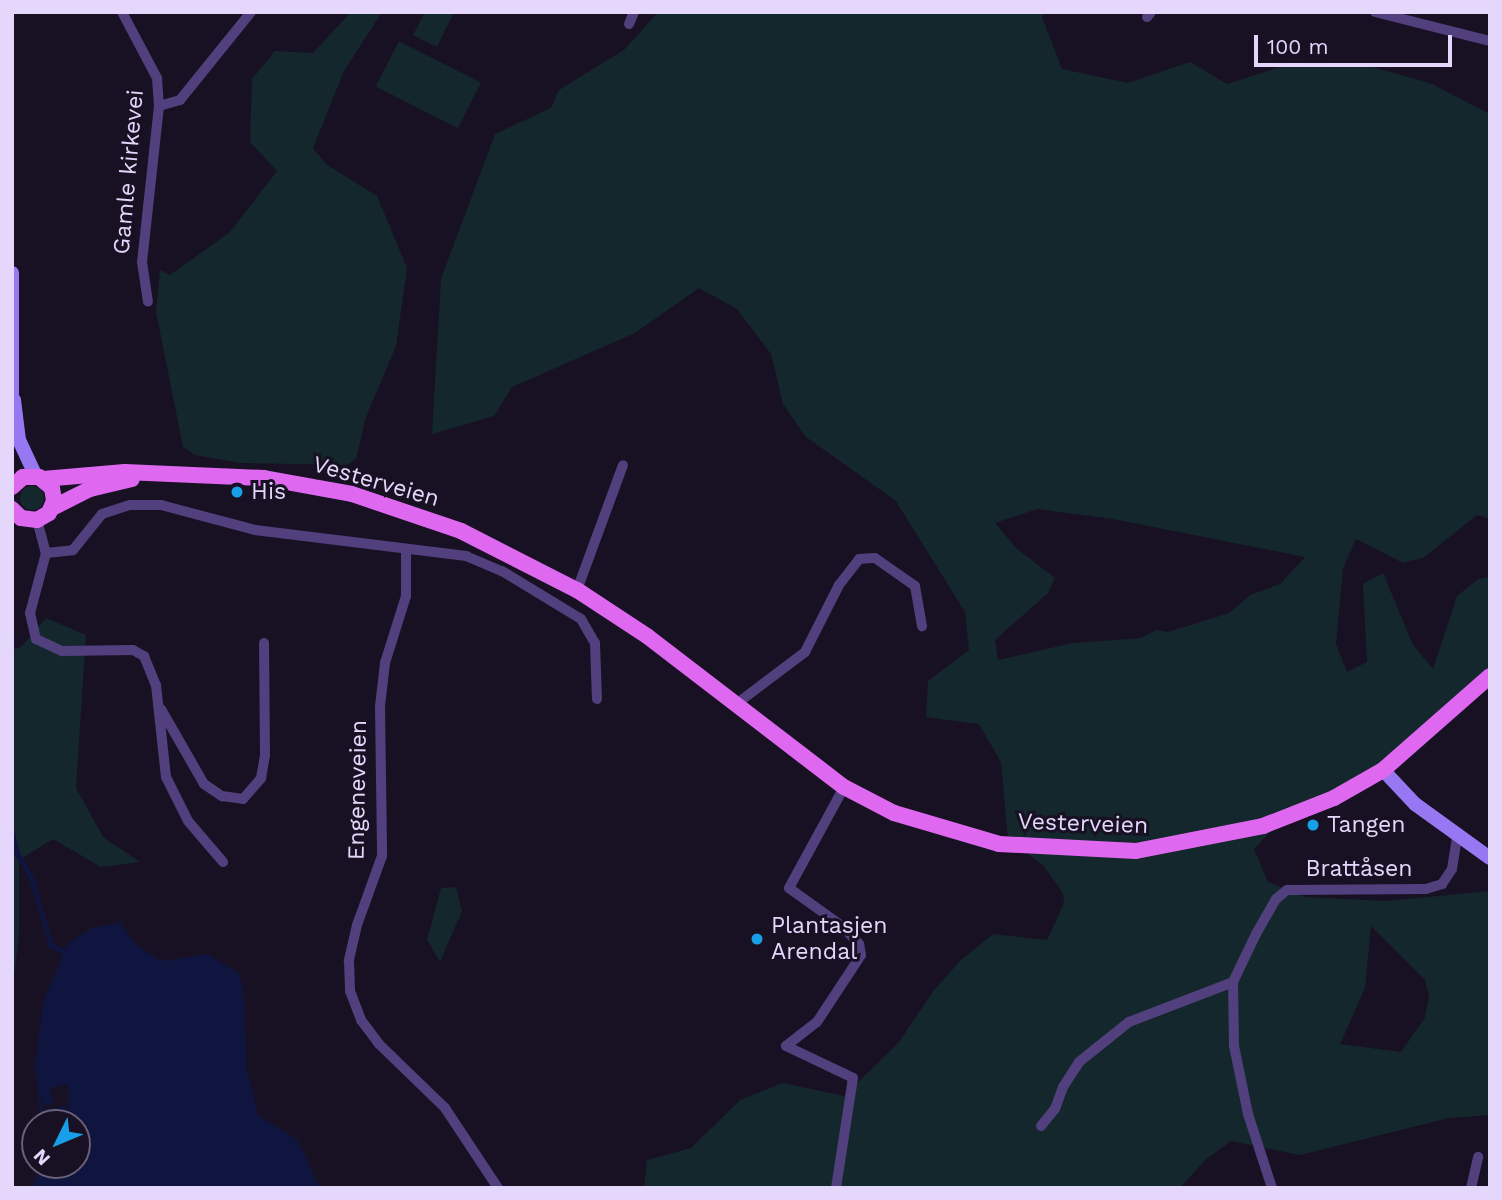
<!DOCTYPE html>
<meta charset="utf-8">
<style>
body{margin:0}
#map{position:relative;width:1502px;height:1200px;overflow:hidden;background:#181123;font-family:"Work Sans",sans-serif}
div>[style]{position:absolute}
[style*='--x']{left:calc(var(--x)*1px);top:calc(var(--y)*1px);width:calc(var(--w)*1px);rotate:calc(var(--a)*1deg)}
.green>*{inset:0;background:#14272c;transform-origin:0 0}
.round{border-radius:50%}
.water>*{inset:0;background:#0f153e}
.pier>*{inset:0;background:#181123}
.stream>*{height:4.5px;margin:-2.25px;padding:0 2.25px;transform-origin:2.25px;border-radius:2.25px;background:#0f153e}
.minor>*{height:10px;margin:-5px;padding:0 5px;transform-origin:5px;border-radius:5px;background:#51407d}
.secondary>*{height:14px;margin:-7px;padding:0 7px;transform-origin:7px;border-radius:7px;background:#9877f2}
.primary>*{height:16px;margin:-8px;padding:0 8px;transform-origin:8px;border-radius:8px;background:#de69f0}
.dots>*{width:19px;height:19px;translate:-50% -50%;box-sizing:border-box;border:4px solid #181123;border-radius:50%}
span{translate:-50% -50%;white-space:nowrap;text-align:center;line-height:1.15;-webkit-text-stroke:6px #181123;paint-order:stroke}
.street-label{font-size:23px;color:#e4d7fb}
.poi-label{font-size:23px;color:#e4d7fb}
.left{translate:0 -50%;text-align:left}
.frame{position:absolute;inset:0;border:14px solid #e4d7fb;pointer-events:none}
.north{position:absolute;left:21px;top:1109px;width:70px;height:70px;box-sizing:border-box;background:#181123;border:2px solid #6a6079;border-radius:50%;rotate:227deg;font-size:19px;font-weight:700;line-height:28px;text-align:center;color:#e4d7fb}
.north::after{content:'';display:block;margin:auto;width:24px;height:32px;background:#17a0e7;clip-path:polygon(50% 0,100% 100%,50% 72%,0 100%)}
.scale{position:absolute;left:1254px;top:35px;width:198px;height:32px;box-sizing:border-box;border:4px solid #e4d7fb;border-top:0;padding-left:9px;font-size:21px;line-height:24px;white-space:nowrap;color:#e4d7fb;-webkit-text-stroke:5px #181123;paint-order:stroke}
</style>
<div id="map">
<div class="green">
<i style="clip-path:polygon(351px 12px,382px 12px,344px 71px,313px 148px,327px 165px,377px 196px,407px 268px,396px 346px,366px 417px,356px 459px,346px 465px,240px 463px,195px 455px,183px 447px,156px 312px,160px 270px,170px 275px,230px 232px,277px 171px,250px 142px,252px 79px,275px 51px,313px 53px)"></i>
<i style="clip-path:polygon(425px 12px,454px 12px,437px 47px,413px 35px)"></i>
<i style="clip-path:polygon(evenodd,658px 12px,1045px 12px,1042px 17px,1062px 69px,1128px 83px,1190px 62px,1227px 84px,1293px 63px,1359px 63px,1432px 84px,1490px 114px,1490px 519px,1477px 515px,1423px 558px,1403px 563px,1356px 539px,1343px 568px,1336px 644px,1347px 672px,1367px 662px,1363px 584px,1383px 573px,1413px 645px,1433px 669px,1457px 596px,1478px 579px,1490px 577px,1490px 670px,1347px 794px,1277px 825px,1254px 849px,1268px 882px,1306px 897px,1386px 901px,1490px 891px,1490px 1115px,1449px 1118px,1300px 1155px,1231px 1141px,1205px 1160px,1180px 1188px,644px 1188px,647px 1160px,691px 1148px,740px 1100px,783px 1083px,844px 1096px,899px 1042px,934px 990px,961px 960px,993px 934px,1047px 940px,1064px 903px,1063px 893px,1043px 865px,1008px 839px,1001px 762px,979px 724px,926px 717px,928px 681px,969px 650px,965px 612px,896px 501px,806px 437px,783px 404px,771px 354px,737px 309px,699px 288px,635px 333px,512px 387px,494px 416px,432px 434px,441px 279px,495px 134px,551px 108px,559px 90px,624px 50px,658px 12px,1037px 509px,1113px 519px,1305px 557px,1280px 584px,1250px 595px,1229px 613px,1168px 632px,1156px 630px,1141px 638px,1073px 643px,998px 660px,995px 640px,1048px 593px,1055px 578px,1016px 548px,995px 523px,1037px 509px,658px 12px,1371px 926px,1425px 980px,1429px 996px,1425px 1018px,1401px 1052px,1340px 1044px,1365px 988px,1371px 926px)"></i>
<i style="left:399px;top:41px;width:92px;height:51px;rotate:27deg"></i>
<i class="round" style="left:20px;top:486px;width:24px;height:24px"></i>
<i style="clip-path:polygon(46px 618px,86px 635px,76px 788px,103px 837px,140px 862px,101px 867px,53px 839px,19px 860px,19px 935px,12px 994px,12px 649px,21px 647px)"></i>
<i style="clip-path:polygon(456px 887px,462px 911px,440px 962px,427px 940px,441px 888px)"></i>
</div>
<div class="water">
<i style="clip-path:polygon(120px 922px,136px 945px,161px 961px,208px 954px,238px 973px,243px 985px,247px 1069px,258px 1115px,298px 1140px,320px 1188px,33px 1188px,38px 1165px,77px 1165px,77px 1123px,41px 1123px,35px 1065px,43px 1002px,68px 943px,92px 928px)"></i>
</div>
<div class="pier">
<i style="clip-path:polygon(58px 1077px,60px 1086px,68px 1085px,69px 1114px,66px 1106px,57px 1108px,56px 1117px,54px 1108px,45px 1110px,45px 1119px,40px 1094px,44px 1106px,54px 1104px,50px 1088px,58px 1086px)"></i>
</div>
<div class="stream">
<i style="--x:12;--y:637;--w:16;--a:90"></i>
<i style="--x:12;--y:831;--w:23;--a:77"></i>
<i style="--x:17;--y:853;--w:27;--a:59"></i>
<i style="--x:31;--y:876;--w:72;--a:73.8"></i>
<i style="--x:51;--y:945;--w:15;--a:28"></i>
</div>
<div class="minor">
<i style="--x:122;--y:12;--w:75;--a:62.1"></i>
<i style="--x:157;--y:78;--w:28;--a:86"></i>
<i style="--x:159;--y:106;--w:157;--a:96.2"></i>
<i style="--x:142;--y:262;--w:40;--a:81.5"></i>
<i style="--x:1375;--y:12;--w:119;--a:14.2"></i>
<i style="--x:1147;--y:17;--w:6;--a:-51"></i>
<i style="--x:629;--y:24;--w:13;--a:-67"></i>
<i style="--x:159;--y:106;--w:22;--a:-16"></i>
<i style="--x:180;--y:100;--w:113;--a:-51.1"></i>
<i style="--x:37;--y:520;--w:34;--a:75"></i>
<i style="--x:46;--y:553;--w:62;--a:104.9"></i>
<i style="--x:30;--y:613;--w:27;--a:77"></i>
<i style="--x:36;--y:639;--w:29;--a:25"></i>
<i style="--x:62;--y:651;--w:71;--a:-0.8"></i>
<i style="--x:133;--y:650;--w:13;--a:29"></i>
<i style="--x:144;--y:656;--w:31;--a:68"></i>
<i style="--x:156;--y:685;--w:93;--a:83.8"></i>
<i style="--x:166;--y:777;--w:49;--a:63.4"></i>
<i style="--x:188;--y:821;--w:54;--a:49.5"></i>
<i style="--x:406;--y:550;--w:46;--a:90"></i>
<i style="--x:406;--y:596;--w:70;--a:107.4"></i>
<i style="--x:385;--y:663;--w:43;--a:96.6"></i>
<i style="--x:380;--y:706;--w:150;--a:89.2"></i>
<i style="--x:382;--y:856;--w:73;--a:109.9"></i>
<i style="--x:357;--y:925;--w:37;--a:103"></i>
<i style="--x:349;--y:961;--w:30;--a:88"></i>
<i style="--x:350;--y:991;--w:31;--a:69"></i>
<i style="--x:361;--y:1020;--w:30;--a:53"></i>
<i style="--x:379;--y:1044;--w:92;--a:44.1"></i>
<i style="--x:445;--y:1108;--w:96;--a:56.5"></i>
<i style="--x:46;--y:553;--w:27;--a:-6"></i>
<i style="--x:73;--y:550;--w:46;--a:-51.1"></i>
<i style="--x:102;--y:514;--w:29;--a:-18"></i>
<i style="--x:130;--y:505;--w:31;--a:0"></i>
<i style="--x:161;--y:505;--w:97;--a:14.9"></i>
<i style="--x:255;--y:530;--w:213;--a:7"></i>
<i style="--x:466;--y:556;--w:39;--a:23"></i>
<i style="--x:502;--y:571;--w:92;--a:31.3"></i>
<i style="--x:581;--y:619;--w:28;--a:60"></i>
<i style="--x:595;--y:643;--w:56;--a:88"></i>
<i style="--x:577;--y:590;--w:133;--a:-69.8"></i>
<i style="--x:735;--y:705;--w:88;--a:-37.1"></i>
<i style="--x:805;--y:652;--w:75;--a:-63.1"></i>
<i style="--x:839;--y:585;--w:33;--a:-52"></i>
<i style="--x:859;--y:559;--w:16;--a:-4"></i>
<i style="--x:875;--y:558;--w:49;--a:35"></i>
<i style="--x:915;--y:586;--w:41;--a:80.1"></i>
<i style="--x:161;--y:709;--w:86;--a:60.2"></i>
<i style="--x:204;--y:784;--w:22;--a:34"></i>
<i style="--x:222;--y:796;--w:21;--a:8"></i>
<i style="--x:243;--y:799;--w:28;--a:-49"></i>
<i style="--x:261;--y:778;--w:23;--a:-80"></i>
<i style="--x:265;--y:755;--w:112;--a:-90.5"></i>
<i style="--x:786;--y:1046;--w:39;--a:-38"></i>
<i style="--x:817;--y:1022;--w:80;--a:-56.7"></i>
<i style="--x:861;--y:955;--w:11;--a:-100"></i>
<i style="--x:859;--y:944;--w:25;--a:-133"></i>
<i style="--x:842;--y:926;--w:65;--a:-144.4"></i>
<i style="--x:789;--y:888;--w:115;--a:-61.4"></i>
<i style="--x:786;--y:1046;--w:74;--a:25.5"></i>
<i style="--x:853;--y:1078;--w:111;--a:98.8"></i>
<i style="--x:1041;--y:1126;--w:22;--a:-51"></i>
<i style="--x:1055;--y:1109;--w:23;--a:-70"></i>
<i style="--x:1063;--y:1087;--w:30;--a:-57"></i>
<i style="--x:1079;--y:1062;--w:64;--a:-38.7"></i>
<i style="--x:1129;--y:1022;--w:111;--a:-21"></i>
<i style="--x:1272;--y:1188;--w:78;--a:-108"></i>
<i style="--x:1248;--y:1114;--w:69;--a:-101.6"></i>
<i style="--x:1234;--y:1046;--w:64;--a:-90.9"></i>
<i style="--x:1233;--y:982;--w:53;--a:-64.4"></i>
<i style="--x:1256;--y:934;--w:40;--a:-60.3"></i>
<i style="--x:1276;--y:899;--w:14;--a:-39"></i>
<i style="--x:1287;--y:890;--w:139;--a:-0.4"></i>
<i style="--x:1426;--y:889;--w:17;--a:-17"></i>
<i style="--x:1442;--y:884;--w:18;--a:-56"></i>
<i style="--x:1452;--y:869;--w:36;--a:-81"></i>
<i style="--x:1471;--y:1188;--w:32;--a:-77"></i>
</div>
<div class="secondary">
<i style="--x:12;--y:273;--w:136;--a:90"></i>
<i style="--x:14;--y:400;--w:40;--a:82.9"></i>
<i style="--x:19;--y:440;--w:40;--a:65"></i>
<i style="--x:1383;--y:770;--w:47;--a:46.7"></i>
<i style="--x:1415;--y:804;--w:92;--a:35.8"></i>
</div>
<div class="primary">
<i style="--x:43;--y:479;--w:82;--a:-4.9"></i>
<i style="--x:125;--y:472;--w:139;--a:2.5"></i>
<i style="--x:264;--y:478;--w:89;--a:10.3"></i>
<i style="--x:352;--y:494;--w:115;--a:18.7"></i>
<i style="--x:461;--y:531;--w:130;--a:27"></i>
<i style="--x:577;--y:590;--w:84;--a:33.3"></i>
<i style="--x:647;--y:636;--w:248;--a:37.5"></i>
<i style="--x:844;--y:787;--w:56;--a:27.5"></i>
<i style="--x:894;--y:813;--w:109;--a:16.4"></i>
<i style="--x:999;--y:844;--w:137;--a:2.9"></i>
<i style="--x:1136;--y:851;--w:129;--a:-11.1"></i>
<i style="--x:1263;--y:826;--w:76;--a:-21.5"></i>
<i style="--x:1334;--y:798;--w:56;--a:-29.7"></i>
<i style="--x:1383;--y:770;--w:142;--a:-41.3"></i>
<i style="--x:12;--y:487;--w:15;--a:-42"></i>
<i style="--x:23;--y:477;--w:16;--a:0"></i>
<i style="--x:39;--y:477;--w:17;--a:40"></i>
<i style="--x:52;--y:488;--w:13;--a:81"></i>
<i style="--x:54;--y:501;--w:13;--a:113"></i>
<i style="--x:49;--y:513;--w:14;--a:150"></i>
<i style="--x:37;--y:520;--w:16;--a:-173"></i>
<i style="--x:21;--y:518;--w:13;--a:-135"></i>
<i style="--x:52;--y:508;--w:42;--a:-26.6"></i>
<i style="--x:90;--y:489;--w:43;--a:-13.4"></i>
</div>
<div class="dots">
<i style="left:237px;top:492px;background:#17a0e7"></i>
<i style="left:1313px;top:825px;background:#17a0e7"></i>
<i style="left:757px;top:939px;background:#17a0e7"></i>
</div>
<div class="street-label">
<span style="left:129px;top:172px;rotate:-85deg">Gamle kirkevei</span>
<span style="left:376px;top:482px;rotate:16deg">Vesterveien</span>
<span style="left:358px;top:790px;rotate:-89deg">Engeneveien</span>
<span style="left:1083px;top:824px;rotate:2deg">Vesterveien</span>
<span style="left:1359px;top:869px">Brattåsen</span>
</div>
<div class="poi-label">
<span class="left" style="left:251px;top:492px">His</span>
<span class="left" style="left:1327px;top:825px">Tangen</span>
<span class="left" style="left:771px;top:939px">Plantasjen<br>Arendal</span>
</div>
<div class="frame"></div>
<div class="north">N</div>
<div class="scale">100 m</div>
</div>
